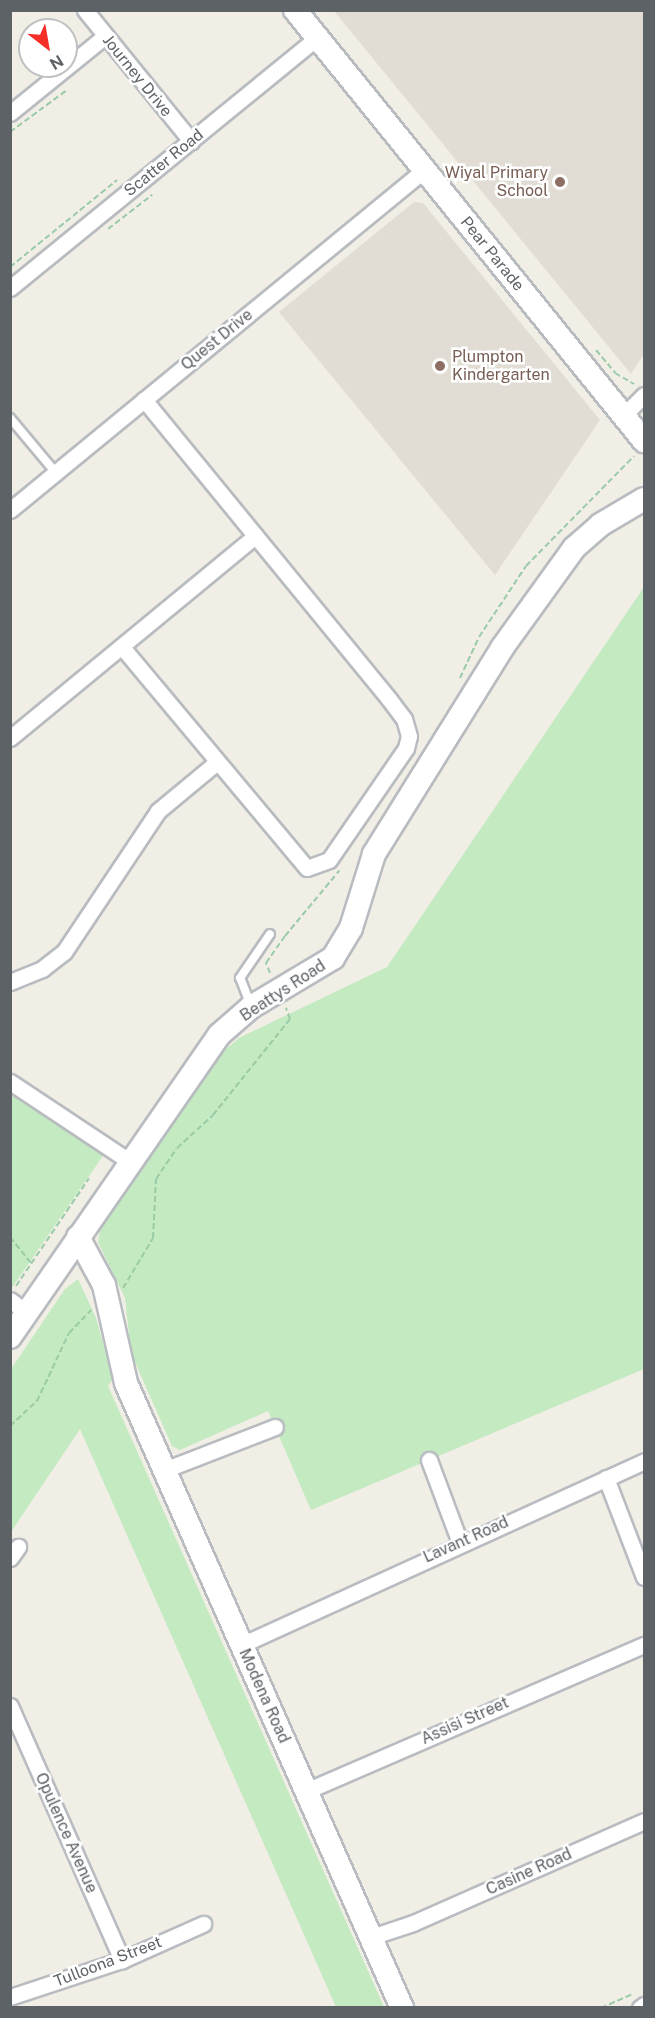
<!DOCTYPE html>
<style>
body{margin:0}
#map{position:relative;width:655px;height:2018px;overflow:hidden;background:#f1eee6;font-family:"Public Sans",sans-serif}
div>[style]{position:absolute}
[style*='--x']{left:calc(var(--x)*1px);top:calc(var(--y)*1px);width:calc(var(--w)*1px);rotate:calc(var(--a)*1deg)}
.education>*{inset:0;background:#e1ddd4}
.green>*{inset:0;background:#c3eac1}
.path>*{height:2px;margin-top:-1px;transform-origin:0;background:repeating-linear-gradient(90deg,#99cba6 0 6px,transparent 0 9px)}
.roads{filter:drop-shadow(2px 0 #b8bcc0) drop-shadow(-2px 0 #b8bcc0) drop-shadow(0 2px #b8bcc0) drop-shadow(0 -2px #b8bcc0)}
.lane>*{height:8px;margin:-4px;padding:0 4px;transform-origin:4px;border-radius:4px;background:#fff}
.street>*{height:15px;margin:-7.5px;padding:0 7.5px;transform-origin:7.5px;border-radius:7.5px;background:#fff}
.secondary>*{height:22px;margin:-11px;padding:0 11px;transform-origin:11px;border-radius:11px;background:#fff}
.dots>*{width:16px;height:16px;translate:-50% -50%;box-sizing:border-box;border:3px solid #fff;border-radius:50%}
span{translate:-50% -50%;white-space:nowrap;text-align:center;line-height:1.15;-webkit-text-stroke:5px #fff;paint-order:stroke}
.street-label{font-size:16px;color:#5d6267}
.education-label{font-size:16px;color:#785e54}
.right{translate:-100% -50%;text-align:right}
.left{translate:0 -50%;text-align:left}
.frame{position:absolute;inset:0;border:12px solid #5d6267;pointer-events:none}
.north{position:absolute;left:18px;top:18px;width:60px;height:60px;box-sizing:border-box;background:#fff;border:2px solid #bec0c2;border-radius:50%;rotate:149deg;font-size:16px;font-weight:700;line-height:24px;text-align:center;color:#5d6267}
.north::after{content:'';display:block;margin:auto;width:21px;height:27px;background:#f52f27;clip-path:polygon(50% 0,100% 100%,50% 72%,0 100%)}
</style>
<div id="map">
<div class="education">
<i style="clip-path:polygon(334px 11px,644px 11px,644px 354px,631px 374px)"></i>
<i style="clip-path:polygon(414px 202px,423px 203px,600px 420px,495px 575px,279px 312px)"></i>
</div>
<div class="green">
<i style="clip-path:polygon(644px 587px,644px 1369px,311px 1510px,268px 1411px,180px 1450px,172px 1446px,131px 1353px,125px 1298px,98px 1242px,100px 1230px,224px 1051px,239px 1038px,387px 967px)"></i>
<i style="clip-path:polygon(10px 1082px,109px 1147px,11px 1289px,10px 1289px)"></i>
<i style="clip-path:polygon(78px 1279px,96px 1318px,113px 1379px,108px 1386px,384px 2007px,336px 2007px,80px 1429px,11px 1532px,11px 1369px,65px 1289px)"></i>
</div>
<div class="path">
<i style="--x:10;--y:132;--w:71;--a:-36.4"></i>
<i style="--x:108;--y:229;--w:56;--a:-37.7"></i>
<i style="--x:10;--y:267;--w:138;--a:-39.1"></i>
<i style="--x:596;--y:350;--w:30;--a:50"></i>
<i style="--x:615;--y:373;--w:22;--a:30"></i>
<i style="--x:460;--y:678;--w:45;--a:-65.1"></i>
<i style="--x:479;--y:637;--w:85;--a:-56.5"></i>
<i style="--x:526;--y:566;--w:154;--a:-45.5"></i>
<i style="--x:270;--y:973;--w:11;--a:-112"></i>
<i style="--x:266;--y:963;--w:33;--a:-55"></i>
<i style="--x:285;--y:936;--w:85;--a:-50.3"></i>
<i style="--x:10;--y:1237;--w:33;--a:51"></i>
<i style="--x:16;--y:1286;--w:130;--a:-55.9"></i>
<i style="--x:123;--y:1288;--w:58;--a:-59"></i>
<i style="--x:153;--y:1238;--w:59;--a:-87.1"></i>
<i style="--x:156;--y:1179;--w:37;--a:-56"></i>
<i style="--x:177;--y:1148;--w:49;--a:-42.5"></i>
<i style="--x:213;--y:1115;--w:123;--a:-51.3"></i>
<i style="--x:290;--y:1019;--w:12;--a:-110"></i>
<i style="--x:10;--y:1426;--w:37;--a:-43"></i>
<i style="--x:37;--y:1401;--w:75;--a:-64.8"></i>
<i style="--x:69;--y:1333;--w:32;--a:-46"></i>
<i style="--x:601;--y:2008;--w:36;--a:-24"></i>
</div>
<div class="roads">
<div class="lane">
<i style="--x:10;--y:418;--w:72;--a:50.1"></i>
<i style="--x:251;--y:1006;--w:30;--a:-111"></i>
<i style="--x:240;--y:978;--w:53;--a:-55.7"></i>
</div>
<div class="street">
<i style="--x:85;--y:10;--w:169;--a:51"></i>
<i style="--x:10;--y:113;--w:122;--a:-39"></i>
<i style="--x:10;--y:288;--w:396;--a:-39.2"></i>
<i style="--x:624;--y:415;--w:28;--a:-45"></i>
<i style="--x:10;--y:510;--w:536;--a:-39.39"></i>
<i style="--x:122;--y:647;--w:288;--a:50.1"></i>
<i style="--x:307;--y:868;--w:23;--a:-20"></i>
<i style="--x:329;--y:860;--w:136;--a:-55.5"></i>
<i style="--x:406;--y:748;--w:12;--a:-76"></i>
<i style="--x:409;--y:736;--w:18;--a:-106"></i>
<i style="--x:404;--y:719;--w:25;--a:-127"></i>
<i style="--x:389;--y:699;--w:387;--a:-129.3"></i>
<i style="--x:10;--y:738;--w:318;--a:-39.5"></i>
<i style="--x:10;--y:982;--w:35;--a:-22"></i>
<i style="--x:42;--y:969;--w:28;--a:-38"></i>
<i style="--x:64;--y:952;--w:169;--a:-56.3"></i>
<i style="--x:158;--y:811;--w:77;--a:-39.7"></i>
<i style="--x:10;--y:1082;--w:143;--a:33.6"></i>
<i style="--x:10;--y:1300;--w:21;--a:37"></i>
<i style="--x:429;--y:1460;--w:89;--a:69.5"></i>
<i style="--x:164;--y:1470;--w:119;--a:-21.2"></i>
<i style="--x:606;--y:1478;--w:106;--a:69"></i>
<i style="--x:10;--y:1558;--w:14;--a:-54"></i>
<i style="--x:241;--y:1645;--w:443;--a:-24.5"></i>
<i style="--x:10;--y:1706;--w:278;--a:66.2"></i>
<i style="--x:306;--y:1791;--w:368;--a:-23.4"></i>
<i style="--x:371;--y:1937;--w:44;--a:-18.4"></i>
<i style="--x:413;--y:1923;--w:253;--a:-23.8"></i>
<i style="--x:10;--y:1997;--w:118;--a:-18.3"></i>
<i style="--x:122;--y:1960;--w:89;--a:-24"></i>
<i style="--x:640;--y:2008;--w:5;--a:-37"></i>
</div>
<div class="secondary">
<i style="--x:295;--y:10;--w:555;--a:51"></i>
<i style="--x:78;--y:1237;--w:55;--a:61.6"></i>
<i style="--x:104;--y:1285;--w:100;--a:77.3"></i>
<i style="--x:126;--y:1383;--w:683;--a:66.17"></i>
<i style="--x:10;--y:1337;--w:367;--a:-55.3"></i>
<i style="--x:219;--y:1035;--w:43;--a:-41.2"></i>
<i style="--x:251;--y:1007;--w:96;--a:-30.9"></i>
<i style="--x:333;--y:958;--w:35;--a:-59"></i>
<i style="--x:351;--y:928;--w:77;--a:-72.7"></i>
<i style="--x:374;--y:854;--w:243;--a:-58.1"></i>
<i style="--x:502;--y:648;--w:123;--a:-54.2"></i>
<i style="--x:574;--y:548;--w:35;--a:-41"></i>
<i style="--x:600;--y:525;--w:51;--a:-30.6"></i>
</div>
</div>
<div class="dots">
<i style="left:560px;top:182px;background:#8d6e63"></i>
<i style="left:440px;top:366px;background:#8d6e63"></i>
</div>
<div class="street-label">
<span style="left:137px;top:76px;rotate:51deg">Journey Drive</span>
<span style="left:164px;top:163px;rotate:-39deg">Scatter Road</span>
<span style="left:492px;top:254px;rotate:51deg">Pear Parade</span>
<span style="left:217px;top:340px;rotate:-39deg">Quest Drive</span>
<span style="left:283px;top:991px;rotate:-33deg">Beattys Road</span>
<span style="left:466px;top:1540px;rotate:-24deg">Lavant Road</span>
<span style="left:264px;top:1696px;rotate:66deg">Modena Road</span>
<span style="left:465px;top:1721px;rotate:-24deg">Assisi Street</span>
<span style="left:66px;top:1833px;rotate:66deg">Opulence Avenue</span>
<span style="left:529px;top:1872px;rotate:-24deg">Casine Road</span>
<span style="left:108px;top:1962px;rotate:-21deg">Tulloona Street</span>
</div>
<div class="education-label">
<span class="right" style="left:548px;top:182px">Wiyal Primary<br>School</span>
<span class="left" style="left:452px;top:366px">Plumpton<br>Kindergarten</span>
</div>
<div class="frame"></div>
<div class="north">N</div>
</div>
